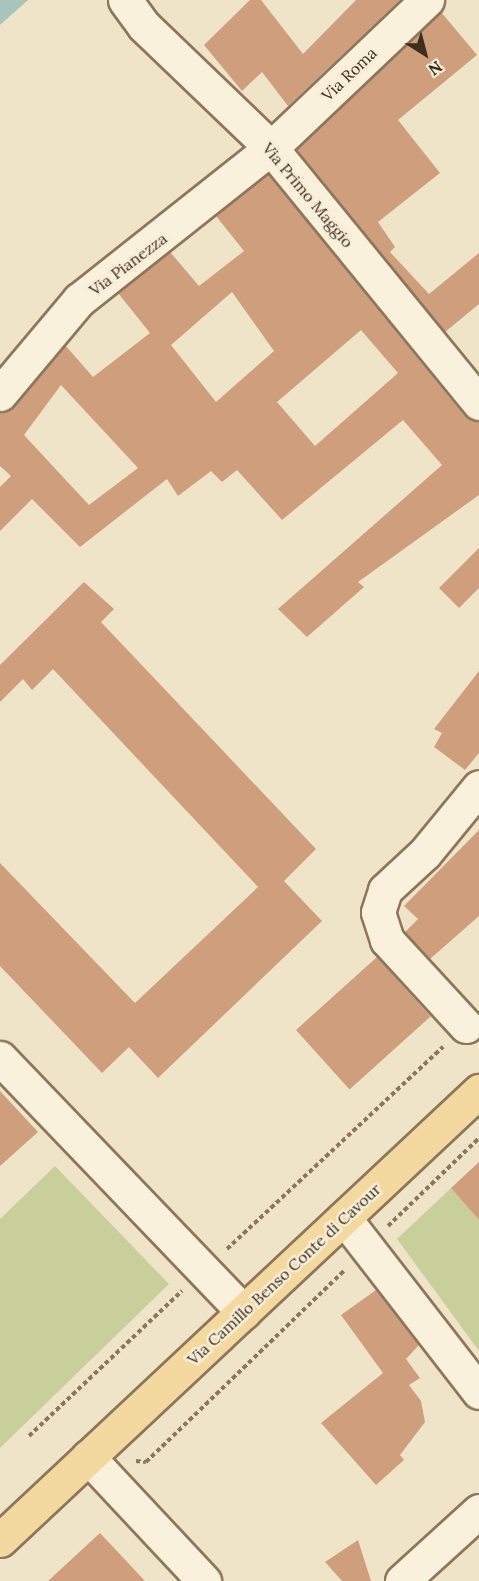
<!DOCTYPE html>
<style>
body{margin:0}
#map{position:relative;width:479px;height:1581px;overflow:hidden;background:#f0e4c8;font-family:Lora,serif}
div>[style]{position:absolute}
[style*='--x']{left:calc(var(--x)*1px);top:calc(var(--y)*1px);width:calc(var(--w)*1px);rotate:calc(var(--a)*1deg)}
.green>*{inset:0;background:#c9cf9b}
.water>*{inset:0;background:#a9c4bc}
.building>*{inset:0;background:#cf9f7d;transform-origin:0 0}
.path>*{height:4px;margin-top:-2px;transform-origin:0;background:repeating-linear-gradient(90deg,#8d765c 0 4.5px,transparent 0 7.5px)}
.roads{filter:drop-shadow(2px 0 #8d765c) drop-shadow(-2px 0 #8d765c) drop-shadow(0 2px #8d765c) drop-shadow(0 -2px #8d765c)}
.minor>*{height:33px;margin:-16.5px;padding:0 16.5px;transform-origin:16.5px;border-radius:16.5px;background:#faf1dc}
.major>*{height:33px;margin:-16.5px;padding:0 16.5px;transform-origin:16.5px;border-radius:16.5px;background:#f3d9a0}
span{translate:-50% -50%;white-space:nowrap;text-align:center;line-height:1.15;-webkit-text-stroke:5px #f7eed8;paint-order:stroke}
.street-label{font-size:16px;color:#3d2e20}
.north{position:absolute;left:395px;top:24px;width:60px;height:60px;-webkit-text-stroke:4px #f7eed8;paint-order:stroke;rotate:144deg;font-size:16px;font-weight:700;line-height:24px;text-align:center;color:#3d2e20}
.north::after{content:'';display:block;margin:auto;width:21px;height:27px;background:#3d2e20;clip-path:polygon(50% 0,100% 100%,50% 72%,0 100%)}
</style>
<div id="map">
<div class="green">
<i style="clip-path:polygon(55px 1166px,169px 1284px,0 1448px,0 1219px)"></i>
<i style="clip-path:polygon(451px 1188px,479px 1220px,479px 1351px,397px 1239px)"></i>
</div>
<div class="water">
<i style="clip-path:polygon(0 0,28px 0,0 25px)"></i>
</div>
<div class="building">
<i style="clip-path:polygon(250px 0,261px 0,303px 54px,356px 0,400px 0,288px 106px,262px 72px,242px 91px,204px 45px)"></i>
<i style="clip-path:polygon(441px 12px,477px 55px,398px 120px,440px 173px,378px 222px,395px 247px,390px 252px,429px 294px,479px 253px,479px 304px,445px 332px,297px 150px)"></i>
<i style="clip-path:polygon(evenodd,268px 174px,464px 415px,479px 421px,479px 495px,358px 582px,364px 587px,307px 637px,278px 609px,442px 465px,403px 420px,282px 520px,237px 470px,222px 482px,211px 471px,178px 496px,167px 479px,80px 547px,32px 499px,0 531px,0 487px,11px 476px,0 466px,0 412px,14px 406px,65px 345px,93px 377px,150px 333px,118px 293px,170px 252px,199px 286px,244px 251px,216px 216px,268px 174px,232px 292px,274px 351px,216px 402px,171px 345px,232px 292px,268px 174px,361px 330px,398px 373px,315px 446px,277px 402px,361px 330px,268px 174px,61px 385px,138px 468px,89px 505px,24px 435px,61px 385px)"></i>
<i style="clip-path:polygon(479px 548px,479px 588px,459px 608px,439px 588px)"></i>
<i style="clip-path:polygon(84px 582px,114px 609px,101px 622px,316px 849px,284px 881px,322px 921px,158px 1078px,129px 1047px,102px 1073px,0 966px,0 863px,135px 1003px,258px 887px,53px 669px,32px 690px,23px 679px,0 702px,0 665px)"></i>
<i style="clip-path:polygon(479px 671px,479px 753px,465px 770px,434px 747px,442px 733px,434px 729px)"></i>
<i style="clip-path:polygon(479px 830px,479px 916px,430px 959px,405px 932px,418px 919px,404px 906px)"></i>
<i style="left:377px;top:957px;width:80px;height:109px;rotate:48deg"></i>
<i style="clip-path:polygon(0 1091px,38px 1132px,0 1166px)"></i>
<i style="clip-path:polygon(479px 1162px,479px 1220px,451px 1188px)"></i>
<i style="clip-path:polygon(376px 1290px,419px 1345px,406px 1359px,420px 1378px,409px 1385px,421px 1401px,425px 1422px,400px 1455px,404px 1460px,376px 1485px,321px 1423px,383px 1373px,341px 1315px)"></i>
<i style="clip-path:polygon(100px 1533px,145px 1581px,48px 1581px)"></i>
<i style="clip-path:polygon(358px 1540px,371px 1581px,342px 1581px,325px 1562px)"></i>
</div>
<div class="path">
<i style="--x:388;--y:1226;--w:127;--a:-44"></i>
<i style="--x:227;--y:1249;--w:296;--a:-43.1"></i>
<i style="--x:29;--y:1436;--w:211;--a:-43.5"></i>
<i style="--x:136;--y:1461;--w:10;--a:6"></i>
<i style="--x:146;--y:1462;--w:277;--a:-44"></i>
</div>
<div class="roads">
<div class="minor">
<i style="--x:125;--y:0;--w:32;--a:54"></i>
<i style="--x:144;--y:26;--w:176;--a:43.8"></i>
<i style="--x:271;--y:148;--w:329;--a:50.8"></i>
<i style="--x:0;--y:394;--w:123;--a:-50"></i>
<i style="--x:79;--y:300;--w:245;--a:-38.4"></i>
<i style="--x:271;--y:148;--w:215;--a:-43.5"></i>
<i style="--x:466;--y:1026;--w:117;--a:-132.6"></i>
<i style="--x:387;--y:940;--w:29;--a:-108"></i>
<i style="--x:378;--y:912;--w:23;--a:-72"></i>
<i style="--x:385;--y:890;--w:54;--a:-42.8"></i>
<i style="--x:425;--y:853;--w:85;--a:-50.7"></i>
<i style="--x:0;--y:1058;--w:352;--a:46.2"></i>
<i style="--x:344;--y:1218;--w:220;--a:52.2"></i>
<i style="--x:88;--y:1457;--w:170;--a:46.9"></i>
<i style="--x:402;--y:1581;--w:104;--a:-42.3"></i>
</div>
<div class="major">
<i style="--x:0;--y:1540;--w:657;--a:-43.15"></i>
</div>
</div>
<div class="street-label">
<span style="left:349px;top:74px;rotate:-44deg">Via Roma</span>
<span style="left:308px;top:195px;rotate:50deg">Via Primo Maggio</span>
<span style="left:128px;top:264px;rotate:-37deg">Via Pianezza</span>
<span style="left:284px;top:1274px;rotate:-43deg">Via Camillo Benso Conte di Cavour</span>
</div>
<div class="north">N</div>
</div>
